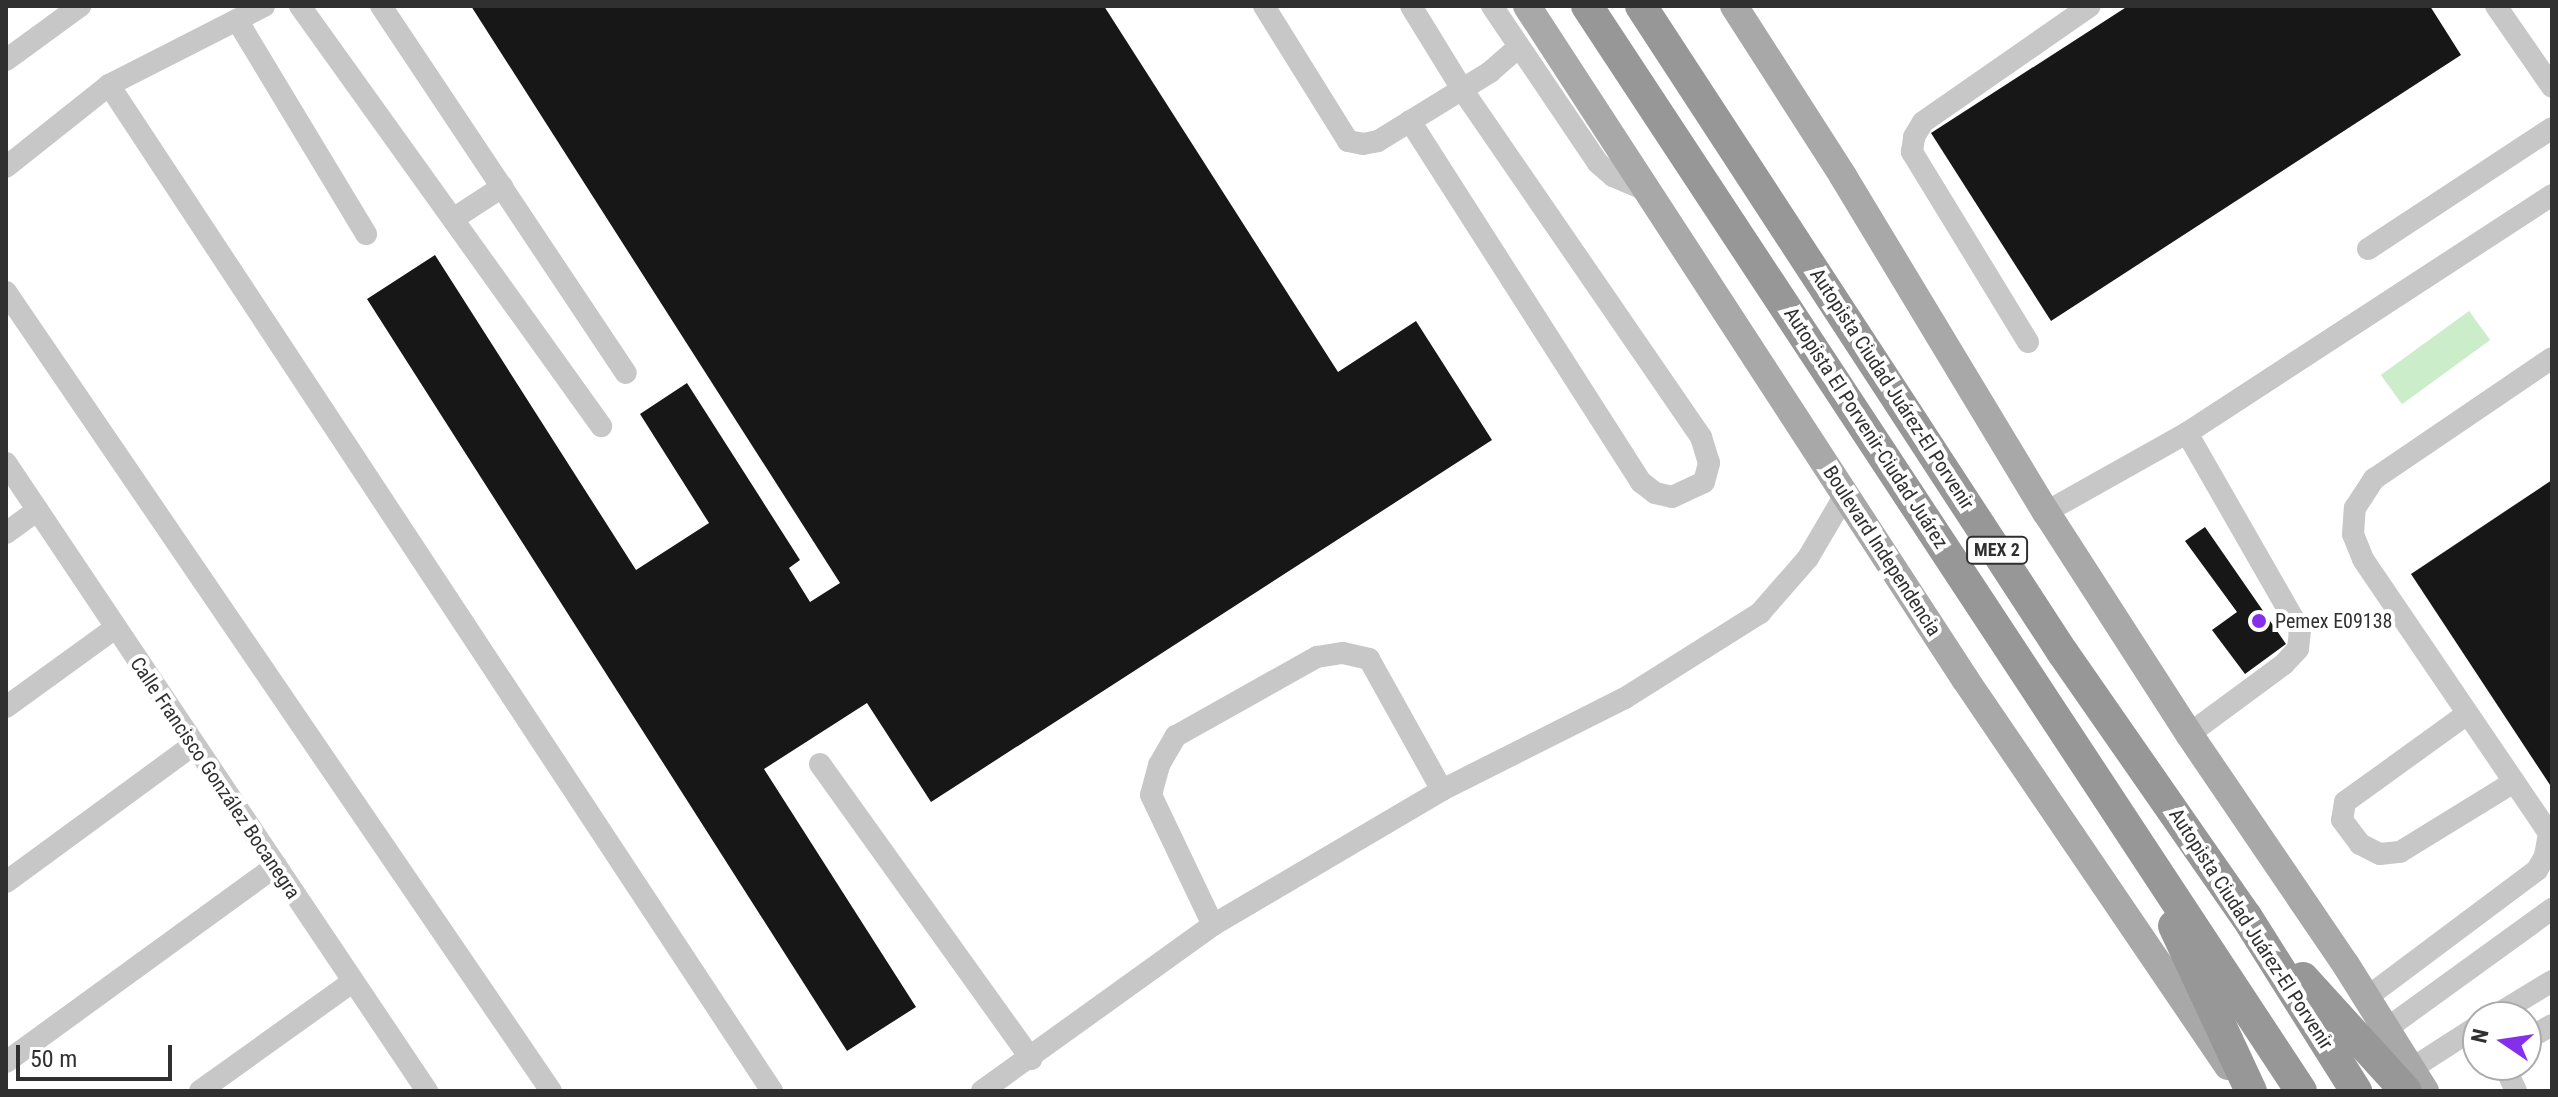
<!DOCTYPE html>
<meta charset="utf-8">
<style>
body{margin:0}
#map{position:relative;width:2558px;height:1097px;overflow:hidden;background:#fff;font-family:"Roboto Condensed",sans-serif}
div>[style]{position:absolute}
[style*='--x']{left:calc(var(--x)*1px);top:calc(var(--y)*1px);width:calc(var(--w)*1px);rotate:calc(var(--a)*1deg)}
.water>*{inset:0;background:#ccedca;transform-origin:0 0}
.building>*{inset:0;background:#171717}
.minor>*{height:22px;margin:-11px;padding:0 11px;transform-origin:11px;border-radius:11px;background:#c7c7c7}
.major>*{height:28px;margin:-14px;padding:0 14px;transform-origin:14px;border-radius:14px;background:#a8a8a8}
.highway>*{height:32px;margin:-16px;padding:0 16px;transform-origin:16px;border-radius:16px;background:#979797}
.dots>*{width:22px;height:22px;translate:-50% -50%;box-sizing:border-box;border:4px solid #fff;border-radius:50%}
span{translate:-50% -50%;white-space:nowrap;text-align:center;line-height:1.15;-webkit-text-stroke:8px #fff;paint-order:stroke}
.shield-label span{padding:2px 6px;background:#fff;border:2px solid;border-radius:6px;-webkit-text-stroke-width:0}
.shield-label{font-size:18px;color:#303030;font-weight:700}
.street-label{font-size:20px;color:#303030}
.poi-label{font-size:20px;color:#303030}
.left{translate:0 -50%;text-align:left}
.frame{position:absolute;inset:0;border:8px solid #303030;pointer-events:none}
.north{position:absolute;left:2462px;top:1001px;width:80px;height:80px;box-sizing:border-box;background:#fff;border:2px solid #acacac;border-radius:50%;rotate:283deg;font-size:22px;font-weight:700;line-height:32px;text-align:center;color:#303030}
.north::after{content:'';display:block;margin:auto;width:28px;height:36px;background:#862fea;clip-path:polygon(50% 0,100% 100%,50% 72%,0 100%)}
.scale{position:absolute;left:16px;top:1045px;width:156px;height:36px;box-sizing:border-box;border:4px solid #303030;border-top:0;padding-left:10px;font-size:24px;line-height:28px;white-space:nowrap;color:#303030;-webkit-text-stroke:6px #fff;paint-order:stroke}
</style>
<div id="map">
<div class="water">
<i style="left:2469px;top:311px;width:36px;height:109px;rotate:54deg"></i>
</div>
<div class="building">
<i style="clip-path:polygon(471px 6px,1104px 6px,1338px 372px,1416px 321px,1492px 440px,931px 802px,867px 703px,764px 769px,916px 1007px,847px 1051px,367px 299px,435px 255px,636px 570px,709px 523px,640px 414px,687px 383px,800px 560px,789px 568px,810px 602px,840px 583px)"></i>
<i style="clip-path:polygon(2128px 6px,2430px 6px,2461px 55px,2051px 321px,1931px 133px)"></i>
<i style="clip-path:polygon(2552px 480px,2552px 788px,2411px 574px)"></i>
<i style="clip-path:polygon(2205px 527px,2286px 644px,2245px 674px,2212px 630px,2237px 612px,2185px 541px)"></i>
</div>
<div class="minor">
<i style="--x:300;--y:6;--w:517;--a:54.37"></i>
<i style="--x:381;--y:6;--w:441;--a:56.3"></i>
<i style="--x:1264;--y:6;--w:159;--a:58.1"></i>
<i style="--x:1348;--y:141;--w:15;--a:11"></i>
<i style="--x:1363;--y:144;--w:15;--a:-11"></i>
<i style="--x:1378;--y:141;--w:132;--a:-31.6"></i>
<i style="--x:1490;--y:72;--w:38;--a:-41"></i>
<i style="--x:1492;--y:6;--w:189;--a:56"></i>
<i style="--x:1598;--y:163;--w:20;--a:41"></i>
<i style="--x:1613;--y:176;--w:34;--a:23"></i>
<i style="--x:2496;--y:6;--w:98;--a:55.3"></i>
<i style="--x:237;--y:20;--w:250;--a:58.9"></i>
<i style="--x:6;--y:60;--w:92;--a:-36.1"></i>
<i style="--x:109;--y:85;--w:1205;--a:56.61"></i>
<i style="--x:1410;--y:121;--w:429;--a:57.4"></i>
<i style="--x:1641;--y:482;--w:18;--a:38"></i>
<i style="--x:1655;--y:493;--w:17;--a:13"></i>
<i style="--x:1672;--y:497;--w:35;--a:-25"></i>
<i style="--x:1704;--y:482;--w:20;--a:-75"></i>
<i style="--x:1709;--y:463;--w:27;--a:-107"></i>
<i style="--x:1701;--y:437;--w:422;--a:-124.5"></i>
<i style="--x:1462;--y:89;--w:97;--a:-121.6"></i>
<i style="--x:6;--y:167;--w:132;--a:-38.5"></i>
<i style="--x:109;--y:85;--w:174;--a:-27"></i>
<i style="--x:453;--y:219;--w:59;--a:-33.1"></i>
<i style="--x:2368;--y:249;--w:220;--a:-33.3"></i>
<i style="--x:6;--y:292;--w:967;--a:55.7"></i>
<i style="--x:2028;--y:342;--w:223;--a:-121.4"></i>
<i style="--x:1912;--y:152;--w:15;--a:-82"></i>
<i style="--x:1914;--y:137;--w:17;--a:-59"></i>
<i style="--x:1923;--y:122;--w:203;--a:-34.8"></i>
<i style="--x:2187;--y:433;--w:227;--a:60.2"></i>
<i style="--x:2300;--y:630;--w:19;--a:96"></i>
<i style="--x:2298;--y:649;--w:21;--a:133"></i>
<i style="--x:2284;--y:664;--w:118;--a:143.6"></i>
<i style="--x:6;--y:463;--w:756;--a:56.16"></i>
<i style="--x:2046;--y:512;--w:162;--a:-29.3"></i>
<i style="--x:2187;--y:433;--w:436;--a:-33.1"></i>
<i style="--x:6;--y:533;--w:39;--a:-36"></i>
<i style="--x:6;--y:707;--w:135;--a:-35.9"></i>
<i style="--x:2467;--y:714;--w:150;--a:144.2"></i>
<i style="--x:2345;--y:802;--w:18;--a:99"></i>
<i style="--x:2342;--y:820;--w:30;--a:53"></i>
<i style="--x:2360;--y:844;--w:22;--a:27"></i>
<i style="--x:2380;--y:854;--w:20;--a:-6"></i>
<i style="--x:2400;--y:852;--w:134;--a:-31.6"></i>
<i style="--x:820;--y:764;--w:363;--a:54.4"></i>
<i style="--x:6;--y:882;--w:232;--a:-36.2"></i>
<i style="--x:1213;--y:925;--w:144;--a:-115.5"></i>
<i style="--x:1151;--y:795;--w:31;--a:-75"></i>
<i style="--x:1159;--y:765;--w:34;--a:-60"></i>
<i style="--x:1176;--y:736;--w:162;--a:-29.3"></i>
<i style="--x:1317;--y:657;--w:26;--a:-9"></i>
<i style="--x:1343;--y:653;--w:27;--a:13"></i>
<i style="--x:1369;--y:659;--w:150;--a:60.9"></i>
<i style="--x:2366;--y:998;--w:214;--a:-36.8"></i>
<i style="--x:2537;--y:870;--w:16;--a:-60"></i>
<i style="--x:2545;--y:856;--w:23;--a:-80"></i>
<i style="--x:2549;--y:833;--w:331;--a:-124.2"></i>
<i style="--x:2363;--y:559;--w:27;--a:-112"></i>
<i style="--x:2353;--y:534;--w:26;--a:-86"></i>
<i style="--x:2355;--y:508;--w:35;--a:-57"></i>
<i style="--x:2374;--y:479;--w:215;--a:-34.2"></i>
<i style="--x:2493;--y:1017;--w:69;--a:-31.4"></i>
<i style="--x:2386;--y:1029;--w:205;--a:-35.9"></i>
<i style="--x:2526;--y:1040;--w:30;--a:-30"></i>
<i style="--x:6;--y:1062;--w:334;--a:-36"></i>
<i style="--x:2504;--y:1065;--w:29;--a:65"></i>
<i style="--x:2411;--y:1069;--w:80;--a:-32.7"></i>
<i style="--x:200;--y:1091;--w:187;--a:-35.6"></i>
<i style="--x:982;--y:1091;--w:284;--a:-35.7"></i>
<i style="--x:1213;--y:925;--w:266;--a:-30.5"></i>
<i style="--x:1442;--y:790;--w:205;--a:-26.7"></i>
<i style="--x:1625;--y:698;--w:160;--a:-32.2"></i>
<i style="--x:1760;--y:613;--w:73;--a:-48.9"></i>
<i style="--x:1808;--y:558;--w:73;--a:-59.6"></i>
</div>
<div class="major">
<i style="--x:1527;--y:6;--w:803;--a:56.94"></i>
<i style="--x:1965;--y:679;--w:468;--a:55.8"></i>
<i style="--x:1734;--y:6;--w:202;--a:57.3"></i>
<i style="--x:1843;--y:176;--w:393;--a:58.9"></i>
<i style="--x:2046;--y:512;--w:264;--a:57.2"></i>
<i style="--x:2189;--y:734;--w:279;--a:55.8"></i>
<i style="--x:2346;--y:965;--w:149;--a:57.9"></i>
</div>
<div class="highway">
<i style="--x:1587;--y:6;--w:1299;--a:56.65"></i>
<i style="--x:1641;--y:6;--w:772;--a:56.89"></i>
<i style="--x:2063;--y:653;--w:320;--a:55.2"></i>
<i style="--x:2246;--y:916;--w:207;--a:57.8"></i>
<i style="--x:2174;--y:926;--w:182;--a:65"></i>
<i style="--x:2303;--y:978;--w:153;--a:47.7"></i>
</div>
<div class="dots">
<i style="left:2259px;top:621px;background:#862fea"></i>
</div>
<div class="shield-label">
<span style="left:1997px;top:550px">MEX 2</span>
</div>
<div class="street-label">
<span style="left:1892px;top:389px;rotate:57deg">Autopista Ciudad Juárez-El Porvenir</span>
<span style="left:1866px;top:428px;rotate:57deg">Autopista El Porvenir-Ciudad Juárez</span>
<span style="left:1882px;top:551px;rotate:57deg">Boulevard Independencia</span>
<span style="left:215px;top:778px;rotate:56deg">Calle Francisco González Bocanegra</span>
<span style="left:2251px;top:929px;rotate:57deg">Autopista Ciudad Juárez-El Porvenir</span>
</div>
<div class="poi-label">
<span class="left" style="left:2275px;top:621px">Pemex E09138</span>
</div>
<div class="frame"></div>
<div class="north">N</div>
<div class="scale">50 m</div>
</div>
